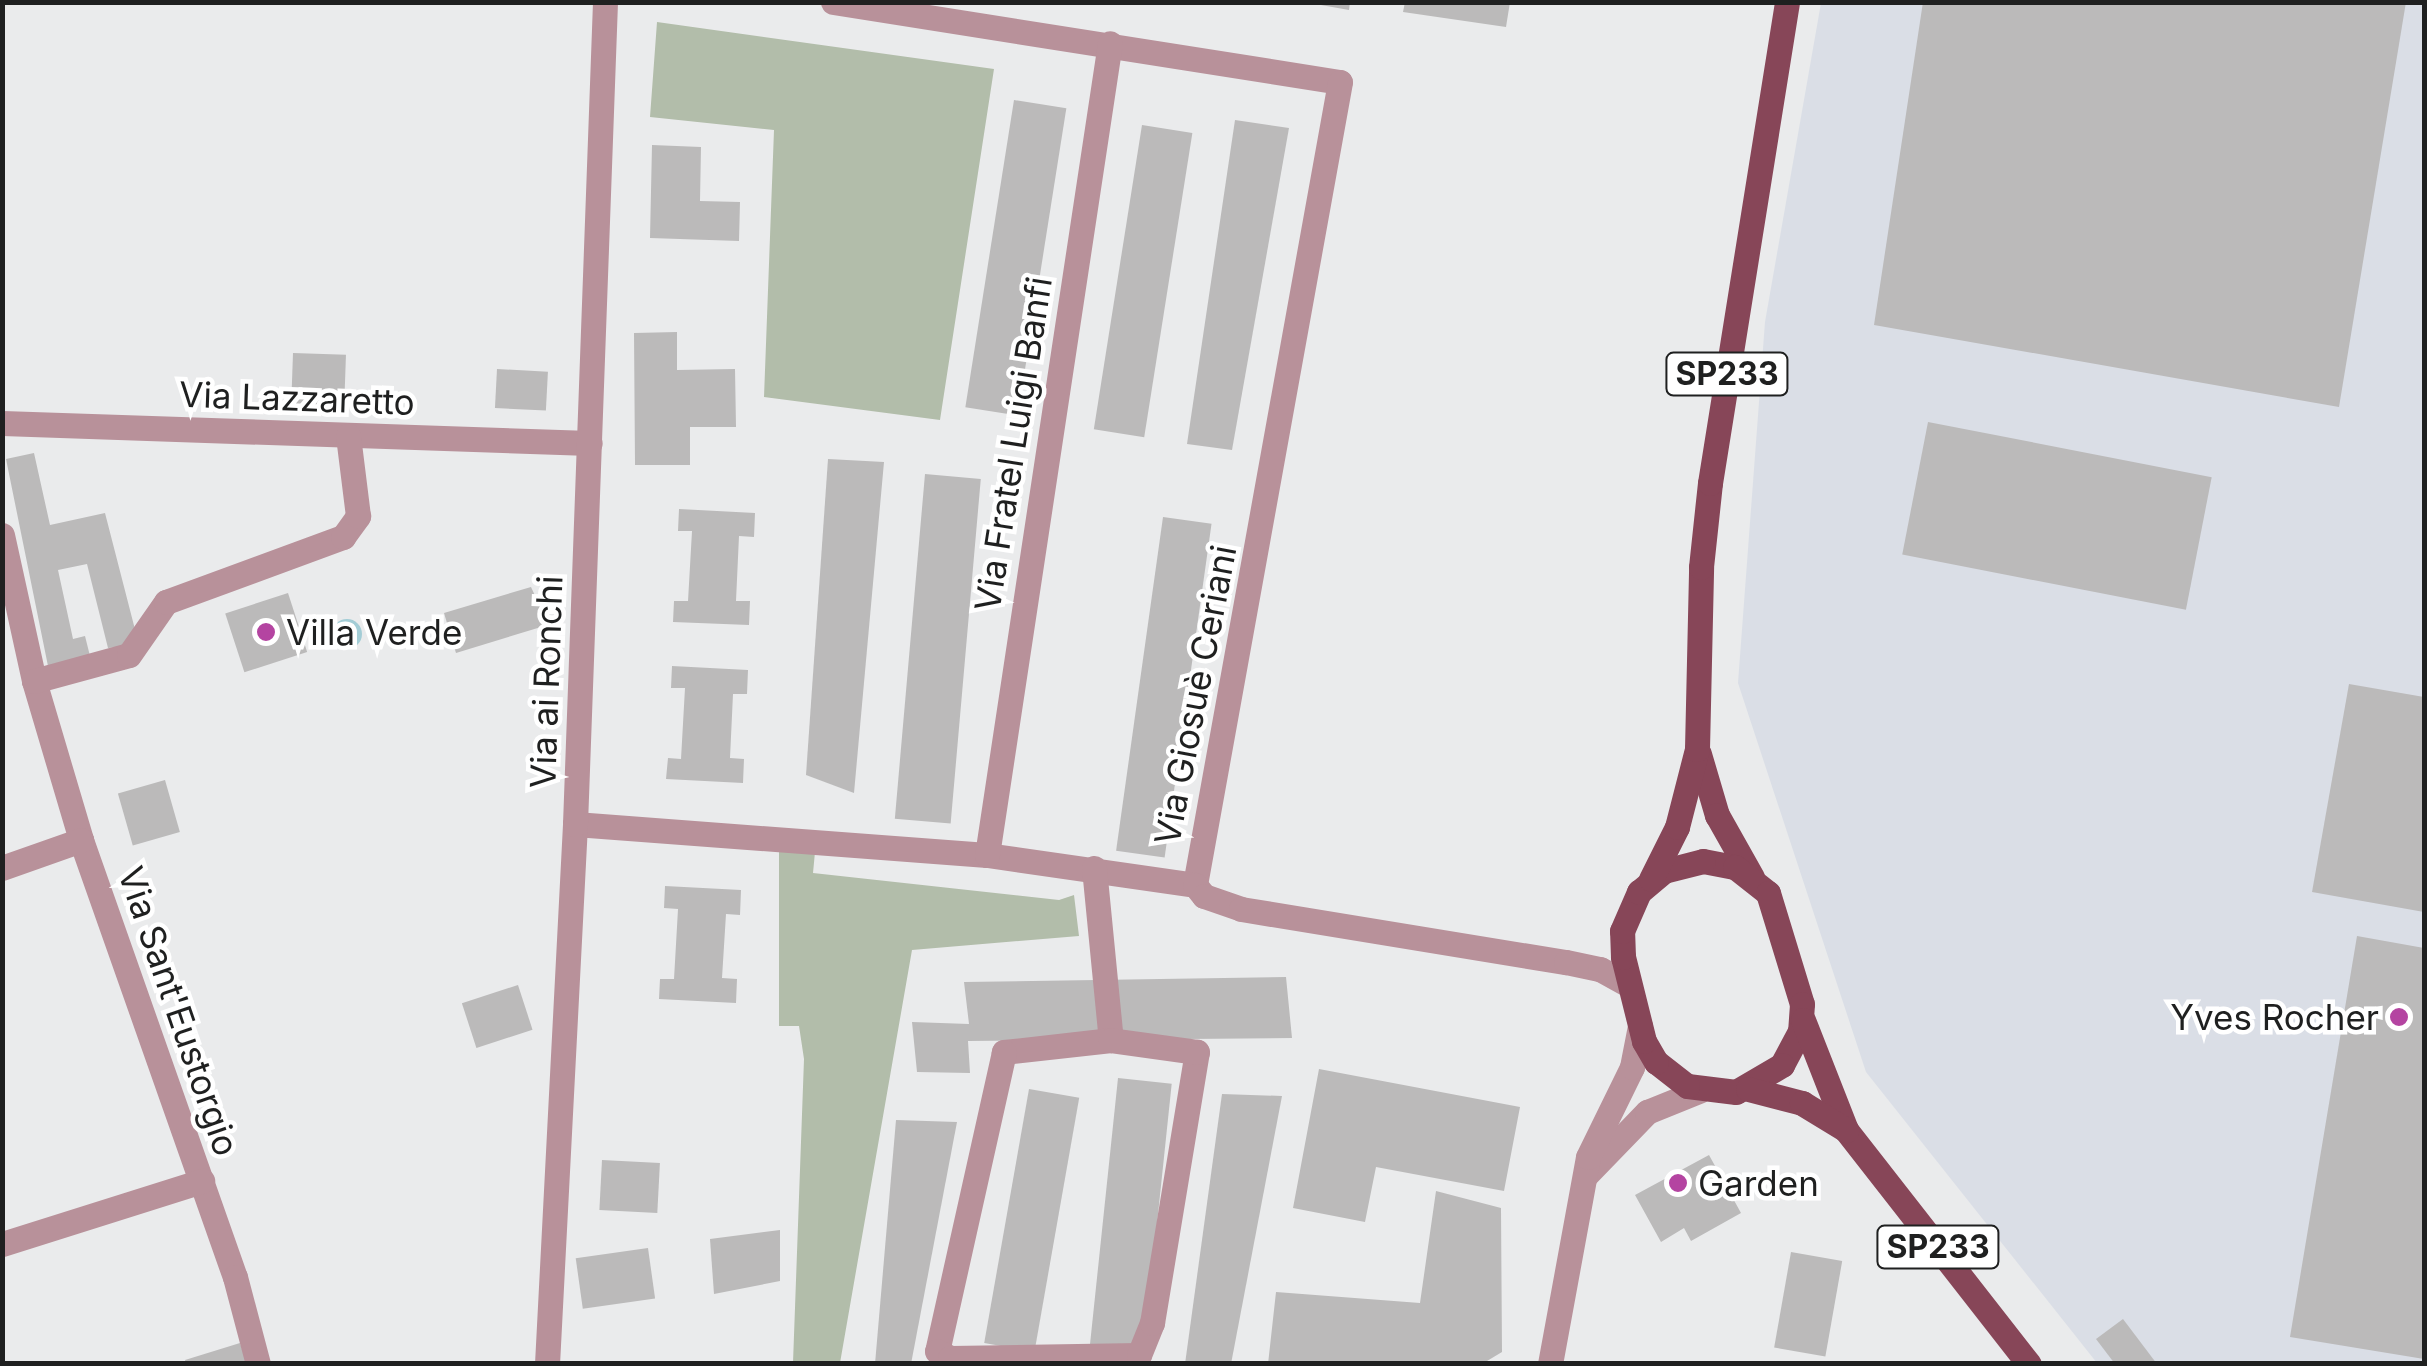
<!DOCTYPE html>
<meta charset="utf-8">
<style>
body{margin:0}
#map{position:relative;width:2427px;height:1366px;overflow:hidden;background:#eaebec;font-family:Inter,sans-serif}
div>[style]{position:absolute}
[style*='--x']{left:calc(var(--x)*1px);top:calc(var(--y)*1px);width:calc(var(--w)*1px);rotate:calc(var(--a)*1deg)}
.built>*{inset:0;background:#dadee6}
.green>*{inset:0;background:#b2bdaa}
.water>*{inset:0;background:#a3cdd6}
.round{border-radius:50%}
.building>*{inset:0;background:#bbbaba;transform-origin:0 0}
.minor>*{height:25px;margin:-12.5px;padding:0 12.5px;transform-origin:12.5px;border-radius:12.5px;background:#b8919a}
.major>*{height:25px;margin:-12.5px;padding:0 12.5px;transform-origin:12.5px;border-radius:12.5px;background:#874658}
.dots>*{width:28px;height:28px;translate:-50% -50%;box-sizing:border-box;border:5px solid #fff;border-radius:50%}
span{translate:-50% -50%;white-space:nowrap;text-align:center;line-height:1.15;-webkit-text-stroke:9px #fff;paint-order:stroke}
.shield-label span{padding:2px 8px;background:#fff;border:2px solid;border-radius:8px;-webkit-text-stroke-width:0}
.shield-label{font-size:32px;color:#1f2020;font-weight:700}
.street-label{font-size:35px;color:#1f2020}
.poi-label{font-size:35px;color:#1f2020}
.left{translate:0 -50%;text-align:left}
.right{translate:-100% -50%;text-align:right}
.frame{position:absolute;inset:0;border:5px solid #1f2020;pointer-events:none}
</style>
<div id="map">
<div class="built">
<i style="clip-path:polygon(1821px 3px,2424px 3px,2424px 1363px,2097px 1363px,1866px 1072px,1738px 683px,1765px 322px)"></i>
</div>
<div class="green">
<i style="clip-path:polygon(657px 22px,994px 69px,940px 420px,764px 397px,774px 130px,650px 117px)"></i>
<i style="clip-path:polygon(779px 850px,815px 852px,813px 873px,1059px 900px,1074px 895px,1079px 936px,912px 950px,840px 1363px,793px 1363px,804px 1059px,799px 1026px,779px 1026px)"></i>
</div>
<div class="water">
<i class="round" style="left:332px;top:619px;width:30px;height:30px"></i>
</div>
<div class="building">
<i style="clip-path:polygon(1304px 2px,1350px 2px,1349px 10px)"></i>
<i style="clip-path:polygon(1405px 2px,1510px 2px,1506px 27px,1403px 12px)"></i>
<i style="clip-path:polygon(1923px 2px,2406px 2px,2339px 407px,1874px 325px)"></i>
<i style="left:1014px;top:100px;width:53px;height:311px;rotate:9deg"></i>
<i style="clip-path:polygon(1235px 120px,1289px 128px,1232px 450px,1187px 444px)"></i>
<i style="left:1142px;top:125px;width:51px;height:308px;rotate:9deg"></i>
<i style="clip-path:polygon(652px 145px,701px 147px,700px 201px,740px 202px,739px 241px,650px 238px)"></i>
<i style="clip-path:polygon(677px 332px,677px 370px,735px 369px,736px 427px,690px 427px,690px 465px,635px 465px,634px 333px)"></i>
<i style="left:293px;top:353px;width:53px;height:53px;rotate:2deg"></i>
<i style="left:497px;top:369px;width:51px;height:39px;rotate:3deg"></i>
<i style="left:1928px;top:422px;width:289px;height:135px;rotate:11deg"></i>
<i style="clip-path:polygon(34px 453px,50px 525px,105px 513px,139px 645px,108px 648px,87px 564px,58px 570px,73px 639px,85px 636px,90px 656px,48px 666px,6px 459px)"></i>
<i style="clip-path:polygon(828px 459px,884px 462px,854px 793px,806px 775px)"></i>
<i style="left:925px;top:474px;width:56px;height:346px;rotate:5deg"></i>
<i style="clip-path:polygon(679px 509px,755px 513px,754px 537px,739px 536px,736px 601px,750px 601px,749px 625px,673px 622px,674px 601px,688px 601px,692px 531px,678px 531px)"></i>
<i style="left:1163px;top:517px;width:49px;height:337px;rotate:8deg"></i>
<i style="clip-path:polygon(531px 587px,545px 617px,541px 627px,456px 653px,444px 613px)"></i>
<i style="left:288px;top:593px;width:62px;height:66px;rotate:72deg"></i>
<i style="clip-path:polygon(672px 666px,748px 670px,747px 694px,733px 694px,730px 758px,744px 759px,743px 783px,666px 779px,668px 758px,681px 759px,685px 688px,671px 688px)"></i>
<i style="clip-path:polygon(2349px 684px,2424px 697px,2424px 912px,2312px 892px)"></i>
<i style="left:165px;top:780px;width:54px;height:49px;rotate:74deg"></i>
<i style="clip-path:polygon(665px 886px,741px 890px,740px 915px,726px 914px,722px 978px,737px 979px,736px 1003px,659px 999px,660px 979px,674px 979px,678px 909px,664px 908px)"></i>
<i style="clip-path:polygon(2357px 936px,2424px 948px,2424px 1359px,2290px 1337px)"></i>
<i style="clip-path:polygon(1286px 977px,1292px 1038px,968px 1041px,970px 1073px,917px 1072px,912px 1022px,969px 1024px,964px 982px)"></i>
<i style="left:518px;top:985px;width:47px;height:59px;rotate:72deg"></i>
<i style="clip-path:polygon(1319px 1069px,1520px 1107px,1504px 1191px,1376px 1167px,1365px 1222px,1293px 1208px)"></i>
<i style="left:1118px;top:1078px;width:54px;height:268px;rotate:6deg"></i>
<i style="left:1029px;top:1089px;width:51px;height:258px;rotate:10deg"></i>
<i style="clip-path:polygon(1222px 1094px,1282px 1096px,1231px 1364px,1185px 1364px)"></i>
<i style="clip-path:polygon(896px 1120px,957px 1122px,911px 1364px,875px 1364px)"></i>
<i style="clip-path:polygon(1709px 1155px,1741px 1213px,1691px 1241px,1684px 1228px,1661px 1242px,1635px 1195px)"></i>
<i style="left:602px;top:1160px;width:58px;height:50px;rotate:3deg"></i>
<i style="clip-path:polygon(1436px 1191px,1501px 1208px,1502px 1352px,1482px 1364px,1268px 1364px,1276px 1292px,1420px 1303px)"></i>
<i style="clip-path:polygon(780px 1230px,780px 1281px,714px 1294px,710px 1239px)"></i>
<i style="left:648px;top:1248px;width:51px;height:73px;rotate:82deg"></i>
<i style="left:1791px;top:1252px;width:52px;height:97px;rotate:10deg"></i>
<i style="clip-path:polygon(2123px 1319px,2157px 1364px,2115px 1364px,2096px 1339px)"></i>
<i style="clip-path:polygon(240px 1343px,247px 1364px,186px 1364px,185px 1360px)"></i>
</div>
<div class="minor">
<i style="--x:833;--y:2;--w:513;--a:8.97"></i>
<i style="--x:1340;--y:82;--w:816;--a:100.24"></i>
<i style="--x:2;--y:423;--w:588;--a:1.95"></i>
<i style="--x:2;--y:535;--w:149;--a:77.6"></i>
<i style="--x:34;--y:681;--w:166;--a:73.5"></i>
<i style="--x:81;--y:840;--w:463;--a:70.6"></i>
<i style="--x:235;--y:1277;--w:90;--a:75.2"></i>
<i style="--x:34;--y:681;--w:98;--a:-15.3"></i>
<i style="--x:129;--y:655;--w:65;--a:-55.1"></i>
<i style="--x:166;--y:602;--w:189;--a:-20.2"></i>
<i style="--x:343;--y:537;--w:26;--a:-54"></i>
<i style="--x:358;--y:516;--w:81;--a:-97.1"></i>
<i style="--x:575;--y:824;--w:413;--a:4.3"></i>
<i style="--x:987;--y:855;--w:210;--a:8.2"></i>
<i style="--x:987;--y:855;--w:821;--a:-81.39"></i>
<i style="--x:2;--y:868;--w:84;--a:-19.5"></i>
<i style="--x:1094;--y:868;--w:173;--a:84.4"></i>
<i style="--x:1111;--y:1040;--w:108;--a:173.6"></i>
<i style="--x:1004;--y:1052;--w:306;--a:102.6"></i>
<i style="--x:937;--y:1351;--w:15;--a:28"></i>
<i style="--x:950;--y:1358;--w:189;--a:-0.9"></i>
<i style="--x:1139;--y:1355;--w:35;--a:-68"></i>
<i style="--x:1152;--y:1323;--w:275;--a:-80.6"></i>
<i style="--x:1197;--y:1052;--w:87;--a:-172.1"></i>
<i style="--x:1195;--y:885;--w:14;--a:51"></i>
<i style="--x:1204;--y:896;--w:39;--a:19"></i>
<i style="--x:1241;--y:909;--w:329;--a:9.3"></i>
<i style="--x:1566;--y:962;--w:35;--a:12"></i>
<i style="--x:1600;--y:969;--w:33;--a:29"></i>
<i style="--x:1586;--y:1175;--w:88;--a:-45.9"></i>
<i style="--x:1647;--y:1112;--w:56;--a:-22"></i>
<i style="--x:2;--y:1244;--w:210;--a:-17.5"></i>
<i style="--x:547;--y:1364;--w:541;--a:-87.03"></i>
<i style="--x:575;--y:824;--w:823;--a:-87.91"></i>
<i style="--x:1550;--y:1364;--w:210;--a:-79.6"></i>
<i style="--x:1588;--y:1157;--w:100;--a:-63.9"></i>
<i style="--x:1632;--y:1067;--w:42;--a:-79"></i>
</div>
<div class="major">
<i style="--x:1699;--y:754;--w:64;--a:73.6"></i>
<i style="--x:1717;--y:815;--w:71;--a:60.6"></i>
<i style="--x:1703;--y:861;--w:33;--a:11"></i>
<i style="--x:1735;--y:867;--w:42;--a:38.2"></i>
<i style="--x:1768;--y:893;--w:116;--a:73"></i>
<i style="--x:1802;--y:1004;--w:27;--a:94"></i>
<i style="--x:1800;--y:1031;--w:38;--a:118"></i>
<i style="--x:1782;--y:1065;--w:53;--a:149.6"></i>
<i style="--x:1736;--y:1092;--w:49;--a:-173"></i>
<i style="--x:1687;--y:1086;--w:39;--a:-142"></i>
<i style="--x:1656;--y:1062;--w:24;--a:-120"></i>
<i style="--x:1644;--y:1041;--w:87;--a:-104"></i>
<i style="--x:1623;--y:957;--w:26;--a:-92"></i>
<i style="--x:1622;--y:931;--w:43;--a:-66.4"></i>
<i style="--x:1639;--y:892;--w:33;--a:-40"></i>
<i style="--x:1664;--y:871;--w:40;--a:-14.4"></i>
<i style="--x:1651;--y:879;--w:58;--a:-63.4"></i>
<i style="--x:1677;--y:827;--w:81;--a:-75.6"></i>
<i style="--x:1697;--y:749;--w:182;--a:-88.7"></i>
<i style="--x:1701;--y:567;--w:84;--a:-83.9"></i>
<i style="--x:1710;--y:483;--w:487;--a:-80.9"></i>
<i style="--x:1803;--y:1020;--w:118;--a:68.6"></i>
<i style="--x:1846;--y:1130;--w:297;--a:52"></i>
<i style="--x:1748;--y:1089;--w:56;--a:14.5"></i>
<i style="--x:1802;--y:1103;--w:52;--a:31.5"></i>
</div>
<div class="dots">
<i style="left:266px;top:632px;background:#b444a1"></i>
<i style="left:2399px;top:1017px;background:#b444a1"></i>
<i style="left:1678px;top:1183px;background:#b444a1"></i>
</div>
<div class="shield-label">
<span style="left:1727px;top:374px">SP233</span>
<span style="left:1938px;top:1247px">SP233</span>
</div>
<div class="street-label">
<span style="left:297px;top:398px;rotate:2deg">Via Lazzaretto</span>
<span style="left:1013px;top:444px;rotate:-81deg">Via Fratel Luigi Banfi</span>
<span style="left:546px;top:682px;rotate:-88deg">Via ai Ronchi</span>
<span style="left:1195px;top:695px;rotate:-79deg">Via Giosuè Ceriani</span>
<span style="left:179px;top:1011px;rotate:71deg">Via Sant'Eustorgio</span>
</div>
<div class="poi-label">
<span class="left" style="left:286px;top:632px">Villa Verde</span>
<span class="right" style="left:2379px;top:1017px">Yves Rocher</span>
<span class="left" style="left:1698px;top:1183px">Garden</span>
</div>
<div class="frame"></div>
</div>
